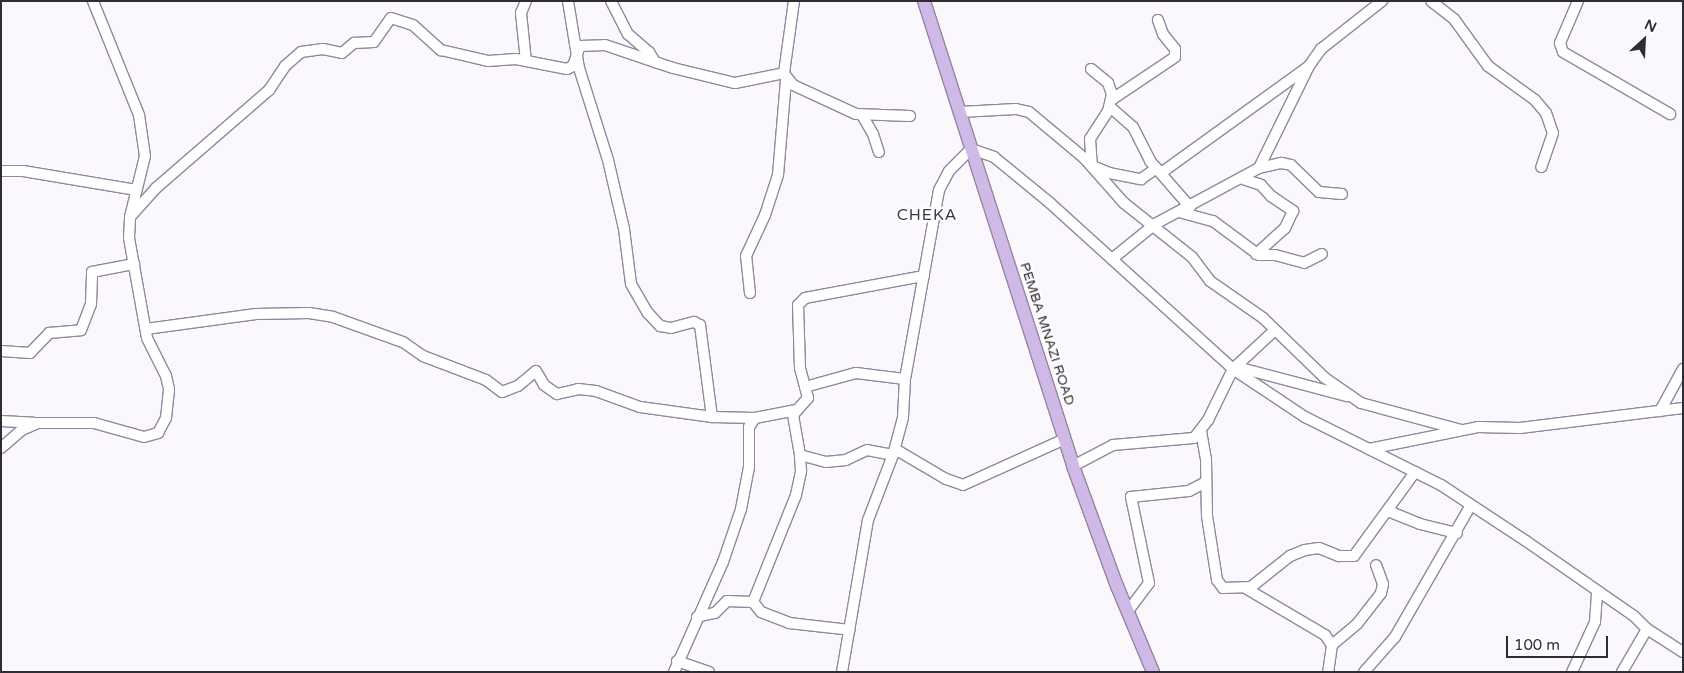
<!DOCTYPE html>
<style>
body{margin:0}
#map{position:relative;width:1684px;height:673px;overflow:hidden;background:#faf8fd;font-family:"Varela Round",sans-serif}
div>[style]{position:absolute}
[style*='--x']{left:calc(var(--x)*1px);top:calc(var(--y)*1px);width:calc(var(--w)*1px);rotate:calc(var(--a)*1deg)}
.roads{filter:drop-shadow(1px 0 #92879f) drop-shadow(-1px 0 #92879f) drop-shadow(0 1px #92879f) drop-shadow(0 -1px #92879f)}
.minor>*{height:10px;margin:-5px;padding:0 5px;transform-origin:5px;border-radius:5px;background:#fff}
.major>*{height:12px;margin:-6px;padding:0 6px;transform-origin:6px;border-radius:6px;background:#d0b9e6}
span{translate:-50% -50%;white-space:nowrap;text-align:center;line-height:1.15;-webkit-text-stroke:4.5px #fff;paint-order:stroke}
.street-label{font-size:14px;color:#302c36}
.quarter-label{font-size:16px;color:#3e3348;letter-spacing:1px}
.frame{position:absolute;inset:0;border:2px solid #302c36;pointer-events:none}
.north{position:absolute;left:1619px;top:15px;width:50px;height:50px;-webkit-text-stroke:4px #fff;paint-order:stroke;rotate:25deg;font-size:14px;font-weight:700;line-height:20px;text-align:center;color:#302c36}
.north::after{content:'';display:block;margin:auto;width:18px;height:22px;background:#302c36;clip-path:polygon(50% 0,100% 100%,50% 72%,0 100%)}
.scale{position:absolute;left:1506px;top:636px;width:102px;height:22px;box-sizing:border-box;border:2px solid #302c36;border-top:0;padding-left:6px;font-size:15px;line-height:18px;white-space:nowrap;color:#302c36;-webkit-text-stroke:4px #fff;paint-order:stroke}
</style>
<div id="map">
<div class="roads">
<div class="minor">
<i style="--x:526;--y:1;--w:13;--a:113"></i>
<i style="--x:521;--y:13;--w:48;--a:84.1"></i>
<i style="--x:568;--y:1;--w:68;--a:80.7"></i>
<i style="--x:579;--y:68;--w:96;--a:72.5"></i>
<i style="--x:608;--y:160;--w:71;--a:76.9"></i>
<i style="--x:624;--y:229;--w:55;--a:82.7"></i>
<i style="--x:631;--y:284;--w:34;--a:60"></i>
<i style="--x:648;--y:313;--w:18;--a:47"></i>
<i style="--x:660;--y:326;--w:11;--a:10"></i>
<i style="--x:671;--y:328;--w:24;--a:-15"></i>
<i style="--x:694;--y:322;--w:7;--a:27"></i>
<i style="--x:700;--y:325;--w:93;--a:82.6"></i>
<i style="--x:712;--y:417;--w:43;--a:1.3"></i>
<i style="--x:611;--y:1;--w:37;--a:63"></i>
<i style="--x:628;--y:34;--w:28;--a:41"></i>
<i style="--x:649;--y:52;--w:12;--a:59"></i>
<i style="--x:1431;--y:1;--w:29;--a:38"></i>
<i style="--x:1454;--y:19;--w:58;--a:54.1"></i>
<i style="--x:1488;--y:66;--w:58;--a:35.9"></i>
<i style="--x:1535;--y:100;--w:17;--a:50"></i>
<i style="--x:1546;--y:113;--w:21;--a:71"></i>
<i style="--x:1553;--y:133;--w:36;--a:109"></i>
<i style="--x:1578;--y:1;--w:46;--a:113.2"></i>
<i style="--x:1560;--y:43;--w:9;--a:72"></i>
<i style="--x:1563;--y:52;--w:124;--a:30.1"></i>
<i style="--x:1091;--y:69;--w:22;--a:39"></i>
<i style="--x:1108;--y:83;--w:12;--a:70"></i>
<i style="--x:1112;--y:94;--w:17;--a:103"></i>
<i style="--x:1108;--y:111;--w:33;--a:123"></i>
<i style="--x:1090;--y:139;--w:27;--a:86"></i>
<i style="--x:1092;--y:166;--w:18;--a:22"></i>
<i style="--x:1109;--y:173;--w:33;--a:11"></i>
<i style="--x:1141;--y:179;--w:19;--a:-35"></i>
<i style="--x:785;--y:75;--w:13;--a:51"></i>
<i style="--x:793;--y:85;--w:69;--a:24.7"></i>
<i style="--x:856;--y:114;--w:54;--a:2.1"></i>
<i style="--x:1111;--y:100;--w:77;--a:-33.9"></i>
<i style="--x:1175;--y:57;--w:8;--a:-90"></i>
<i style="--x:1175;--y:49;--w:19;--a:-129"></i>
<i style="--x:1163;--y:34;--w:15;--a:-110"></i>
<i style="--x:1110;--y:107;--w:30;--a:41"></i>
<i style="--x:1133;--y:127;--w:38;--a:63"></i>
<i style="--x:1150;--y:161;--w:61;--a:49"></i>
<i style="--x:960;--y:112;--w:56;--a:-3.1"></i>
<i style="--x:1016;--y:109;--w:13;--a:13"></i>
<i style="--x:1029;--y:112;--w:72;--a:39.9"></i>
<i style="--x:1084;--y:158;--w:60;--a:48.4"></i>
<i style="--x:1124;--y:203;--w:87;--a:38.5"></i>
<i style="--x:1192;--y:257;--w:30;--a:53"></i>
<i style="--x:1210;--y:281;--w:65;--a:34.9"></i>
<i style="--x:1263;--y:318;--w:86;--a:44.1"></i>
<i style="--x:1325;--y:378;--w:44;--a:34.8"></i>
<i style="--x:1361;--y:403;--w:104;--a:15.1"></i>
<i style="--x:862;--y:115;--w:22;--a:60"></i>
<i style="--x:873;--y:134;--w:19;--a:72"></i>
<i style="--x:1259;--y:168;--w:23;--a:-13"></i>
<i style="--x:1281;--y:163;--w:10;--a:11"></i>
<i style="--x:1291;--y:165;--w:39;--a:44"></i>
<i style="--x:1319;--y:192;--w:23;--a:5"></i>
<i style="--x:1;--y:171;--w:22;--a:0"></i>
<i style="--x:23;--y:171;--w:115;--a:9.5"></i>
<i style="--x:1161;--y:173;--w:181;--a:-35.8"></i>
<i style="--x:1243;--y:179;--w:19;--a:18"></i>
<i style="--x:1261;--y:185;--w:15;--a:48"></i>
<i style="--x:1271;--y:196;--w:27;--a:34"></i>
<i style="--x:1293;--y:211;--w:19;--a:115"></i>
<i style="--x:1285;--y:228;--w:39;--a:138"></i>
<i style="--x:1179;--y:212;--w:35;--a:15"></i>
<i style="--x:1213;--y:221;--w:57;--a:36.5"></i>
<i style="--x:1259;--y:255;--w:16;--a:0"></i>
<i style="--x:1275;--y:255;--w:30;--a:15"></i>
<i style="--x:1304;--y:263;--w:20;--a:-27"></i>
<i style="--x:130;--y:217;--w:39;--a:-48"></i>
<i style="--x:156;--y:188;--w:150;--a:-40.9"></i>
<i style="--x:269;--y:90;--w:29;--a:-56"></i>
<i style="--x:285;--y:66;--w:21;--a:-41"></i>
<i style="--x:301;--y:52;--w:22;--a:-8"></i>
<i style="--x:323;--y:49;--w:19;--a:12"></i>
<i style="--x:342;--y:53;--w:16;--a:-40"></i>
<i style="--x:354;--y:43;--w:20;--a:-3"></i>
<i style="--x:374;--y:42;--w:29;--a:-55"></i>
<i style="--x:391;--y:18;--w:23;--a:18"></i>
<i style="--x:413;--y:25;--w:38;--a:42"></i>
<i style="--x:441;--y:50;--w:48;--a:13.2"></i>
<i style="--x:488;--y:61;--w:28;--a:-4"></i>
<i style="--x:516;--y:59;--w:52;--a:11.1"></i>
<i style="--x:567;--y:69;--w:7;--a:-27"></i>
<i style="--x:573;--y:66;--w:21;--a:-71"></i>
<i style="--x:580;--y:46;--w:25;--a:-2"></i>
<i style="--x:605;--y:45;--w:72;--a:18.7"></i>
<i style="--x:673;--y:68;--w:64;--a:13.6"></i>
<i style="--x:735;--y:83;--w:50;--a:-11.5"></i>
<i style="--x:784;--y:73;--w:73;--a:-82.1"></i>
<i style="--x:1112;--y:259;--w:55;--a:-39.1"></i>
<i style="--x:1155;--y:224;--w:118;--a:-28.3"></i>
<i style="--x:1259;--y:168;--w:114;--a:-63.9"></i>
<i style="--x:1309;--y:66;--w:21;--a:-55"></i>
<i style="--x:1321;--y:49;--w:78;--a:-38.2"></i>
<i style="--x:750;--y:293;--w:37;--a:-96"></i>
<i style="--x:746;--y:256;--w:45;--a:-65.1"></i>
<i style="--x:765;--y:215;--w:42;--a:-72"></i>
<i style="--x:778;--y:175;--w:96;--a:-85.2"></i>
<i style="--x:146;--y:329;--w:111;--a:-7.8"></i>
<i style="--x:256;--y:314;--w:53;--a:-1.1"></i>
<i style="--x:309;--y:313;--w:24;--a:9"></i>
<i style="--x:333;--y:317;--w:74;--a:19.7"></i>
<i style="--x:403;--y:342;--w:24;--a:35"></i>
<i style="--x:423;--y:356;--w:67;--a:20.9"></i>
<i style="--x:486;--y:380;--w:20;--a:37"></i>
<i style="--x:502;--y:392;--w:17;--a:-21"></i>
<i style="--x:518;--y:386;--w:23;--a:-40"></i>
<i style="--x:536;--y:371;--w:16;--a:60"></i>
<i style="--x:544;--y:385;--w:16;--a:35"></i>
<i style="--x:557;--y:394;--w:22;--a:-13"></i>
<i style="--x:578;--y:389;--w:18;--a:6"></i>
<i style="--x:596;--y:391;--w:47;--a:20"></i>
<i style="--x:640;--y:407;--w:73;--a:7.9"></i>
<i style="--x:1;--y:351;--w:29;--a:4"></i>
<i style="--x:30;--y:353;--w:28;--a:-46"></i>
<i style="--x:49;--y:333;--w:32;--a:-5"></i>
<i style="--x:81;--y:330;--w:28;--a:-69"></i>
<i style="--x:91;--y:304;--w:32;--a:-88"></i>
<i style="--x:92;--y:272;--w:43;--a:-10.8"></i>
<i style="--x:1237;--y:367;--w:114;--a:14.8"></i>
<i style="--x:805;--y:387;--w:53;--a:-15.4"></i>
<i style="--x:856;--y:373;--w:49;--a:7"></i>
<i style="--x:1660;--y:411;--w:48;--a:-61.3"></i>
<i style="--x:1;--y:421;--w:33;--a:3"></i>
<i style="--x:1201;--y:431;--w:28;--a:80"></i>
<i style="--x:1206;--y:459;--w:57;--a:89"></i>
<i style="--x:1207;--y:516;--w:65;--a:81.1"></i>
<i style="--x:1217;--y:580;--w:10;--a:53"></i>
<i style="--x:1223;--y:588;--w:28;--a:-2"></i>
<i style="--x:1251;--y:587;--w:50;--a:-38.5"></i>
<i style="--x:1290;--y:556;--w:16;--a:-22"></i>
<i style="--x:1305;--y:550;--w:14;--a:-8"></i>
<i style="--x:1319;--y:548;--w:22;--a:22"></i>
<i style="--x:1339;--y:556;--w:15;--a:0"></i>
<i style="--x:1354;--y:556;--w:104;--a:-54"></i>
<i style="--x:1;--y:448;--w:28;--a:-41"></i>
<i style="--x:22;--y:430;--w:17;--a:-24"></i>
<i style="--x:38;--y:423;--w:56;--a:0"></i>
<i style="--x:94;--y:423;--w:52;--a:15.6"></i>
<i style="--x:144;--y:437;--w:15;--a:-16"></i>
<i style="--x:158;--y:433;--w:17;--a:-62"></i>
<i style="--x:166;--y:418;--w:29;--a:-84"></i>
<i style="--x:169;--y:389;--w:13;--a:-103"></i>
<i style="--x:166;--y:376;--w:42;--a:-116.6"></i>
<i style="--x:147;--y:338;--w:102;--a:-100.2"></i>
<i style="--x:129;--y:238;--w:21;--a:-87"></i>
<i style="--x:130;--y:217;--w:63;--a:-76.2"></i>
<i style="--x:145;--y:156;--w:41;--a:-98.3"></i>
<i style="--x:139;--y:115;--w:123;--a:-112"></i>
<i style="--x:895;--y:449;--w:59;--a:30.5"></i>
<i style="--x:946;--y:479;--w:18;--a:19"></i>
<i style="--x:963;--y:485;--w:112;--a:-24.3"></i>
<i style="--x:1369;--y:449;--w:111;--a:-11.4"></i>
<i style="--x:1478;--y:427;--w:42;--a:1.4"></i>
<i style="--x:1520;--y:428;--w:164;--a:-7"></i>
<i style="--x:893;--y:455;--w:26;--a:-169"></i>
<i style="--x:867;--y:450;--w:23;--a:155"></i>
<i style="--x:846;--y:460;--w:20;--a:174"></i>
<i style="--x:826;--y:462;--w:27;--a:-165"></i>
<i style="--x:800;--y:455;--w:41;--a:-99.9"></i>
<i style="--x:793;--y:415;--w:23;--a:-49"></i>
<i style="--x:808;--y:398;--w:31;--a:-105"></i>
<i style="--x:800;--y:368;--w:63;--a:-91.8"></i>
<i style="--x:798;--y:305;--w:10;--a:-45"></i>
<i style="--x:805;--y:298;--w:121;--a:-10.5"></i>
<i style="--x:1073;--y:466;--w:45;--a:-27.7"></i>
<i style="--x:1113;--y:445;--w:81;--a:-4.9"></i>
<i style="--x:1194;--y:438;--w:23;--a:-52"></i>
<i style="--x:1208;--y:420;--w:57;--a:-63.9"></i>
<i style="--x:1233;--y:369;--w:57;--a:-42.9"></i>
<i style="--x:1388;--y:511;--w:35;--a:22"></i>
<i style="--x:1420;--y:524;--w:38;--a:14"></i>
<i style="--x:1247;--y:589;--w:91;--a:30.5"></i>
<i style="--x:1325;--y:635;--w:12;--a:55"></i>
<i style="--x:1332;--y:645;--w:27;--a:98"></i>
<i style="--x:753;--y:602;--w:13;--a:51"></i>
<i style="--x:761;--y:612;--w:30;--a:21"></i>
<i style="--x:789;--y:623;--w:61;--a:6.5"></i>
<i style="--x:1128;--y:611;--w:35;--a:-53"></i>
<i style="--x:1149;--y:583;--w:88;--a:-101.8"></i>
<i style="--x:1131;--y:497;--w:58;--a:-5.9"></i>
<i style="--x:1189;--y:491;--w:17;--a:-28"></i>
<i style="--x:697;--y:617;--w:18;--a:-13"></i>
<i style="--x:715;--y:613;--w:17;--a:-45"></i>
<i style="--x:727;--y:601;--w:26;--a:2"></i>
<i style="--x:753;--y:602;--w:115;--a:-68.1"></i>
<i style="--x:796;--y:495;--w:25;--a:-78"></i>
<i style="--x:801;--y:471;--w:16;--a:-94"></i>
<i style="--x:1332;--y:645;--w:33;--a:-40"></i>
<i style="--x:1357;--y:624;--w:39;--a:-52"></i>
<i style="--x:1381;--y:593;--w:9;--a:-77"></i>
<i style="--x:1383;--y:584;--w:20;--a:-110"></i>
<i style="--x:677;--y:661;--w:34;--a:19"></i>
<i style="--x:674;--y:672;--w:120;--a:-66"></i>
<i style="--x:723;--y:562;--w:56;--a:-71.2"></i>
<i style="--x:741;--y:509;--w:43;--a:-79.2"></i>
<i style="--x:749;--y:467;--w:40;--a:-90"></i>
<i style="--x:749;--y:427;--w:11;--a:-56"></i>
<i style="--x:755;--y:418;--w:42;--a:-11"></i>
<i style="--x:842;--y:672;--w:154;--a:-80.3"></i>
<i style="--x:868;--y:520;--w:70;--a:-69"></i>
<i style="--x:893;--y:455;--w:39;--a:-75"></i>
<i style="--x:903;--y:417;--w:38;--a:-87"></i>
<i style="--x:905;--y:379;--w:192;--a:-79.8"></i>
<i style="--x:939;--y:190;--w:21;--a:-62"></i>
<i style="--x:949;--y:171;--w:31;--a:-45"></i>
<i style="--x:971;--y:149;--w:24;--a:19"></i>
<i style="--x:994;--y:157;--w:72;--a:39.4"></i>
<i style="--x:1050;--y:203;--w:247;--a:42.2"></i>
<i style="--x:1233;--y:369;--w:87;--a:33.7"></i>
<i style="--x:1305;--y:417;--w:152;--a:26.6"></i>
<i style="--x:1441;--y:485;--w:102;--a:33.4"></i>
<i style="--x:1526;--y:541;--w:131;--a:34.8"></i>
<i style="--x:1634;--y:616;--w:18;--a:45"></i>
<i style="--x:1647;--y:629;--w:43;--a:32.6"></i>
<i style="--x:1364;--y:672;--w:47;--a:-48.5"></i>
<i style="--x:1395;--y:637;--w:152;--a:-60.1"></i>
<i style="--x:1572;--y:672;--w:55;--a:-65.3"></i>
<i style="--x:1595;--y:622;--w:31;--a:-86"></i>
<i style="--x:1622;--y:672;--w:50;--a:-59.8"></i>
</div>
<div class="major">
<i style="--x:924;--y:1;--w:488;--a:72.2"></i>
<i style="--x:1073;--y:466;--w:128;--a:69.9"></i>
<i style="--x:1117;--y:586;--w:93;--a:67.3"></i>
</div>
</div>
<div class="street-label">
<span style="left:1047px;top:334px;rotate:72deg">PEMBA MNAZI ROAD</span>
</div>
<div class="quarter-label">
<span style="left:927px;top:215px">CHEKA</span>
</div>
<div class="frame"></div>
<div class="north">N</div>
<div class="scale">100 m</div>
</div>
